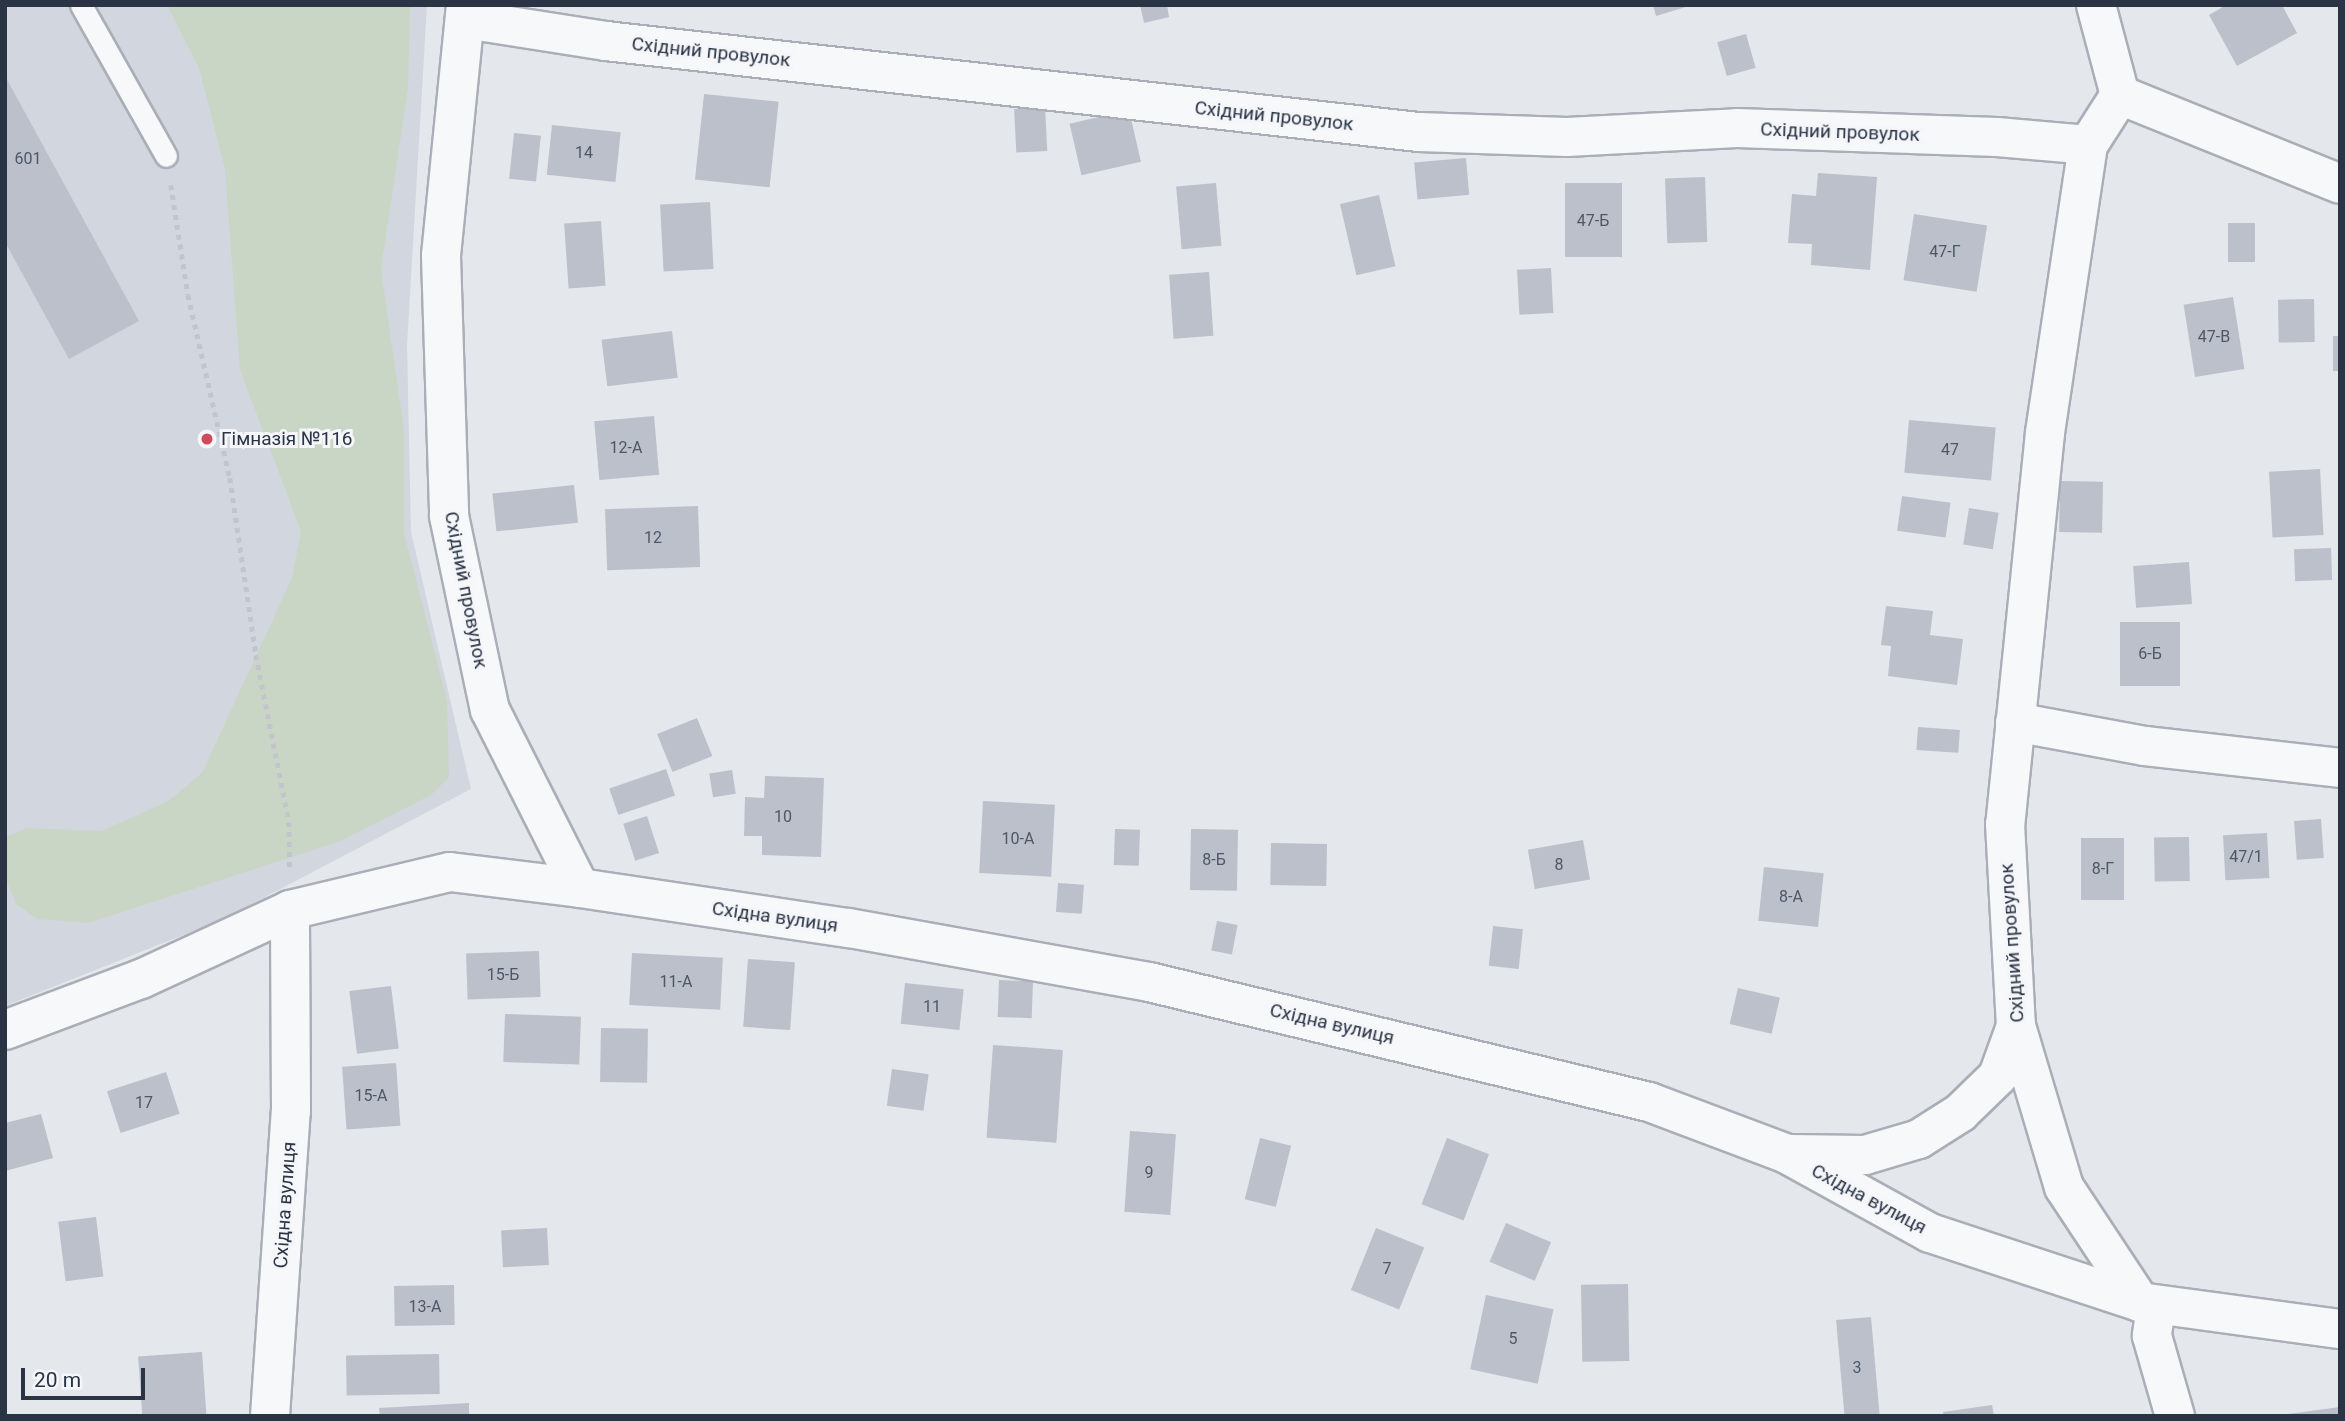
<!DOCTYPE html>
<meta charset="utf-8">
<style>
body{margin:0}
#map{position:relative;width:2345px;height:1421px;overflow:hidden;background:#e4e7ec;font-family:Roboto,sans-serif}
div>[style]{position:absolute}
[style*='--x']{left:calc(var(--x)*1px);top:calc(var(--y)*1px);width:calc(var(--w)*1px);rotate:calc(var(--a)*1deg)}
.built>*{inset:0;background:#d2d6de}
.green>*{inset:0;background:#c9d6c5}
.building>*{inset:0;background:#bbc0ca;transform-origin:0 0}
.path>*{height:4.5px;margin-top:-2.25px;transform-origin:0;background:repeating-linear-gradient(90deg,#c2c5cb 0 5px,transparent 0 10px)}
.roads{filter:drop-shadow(2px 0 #a9aeb7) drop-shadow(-2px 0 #a9aeb7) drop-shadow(0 2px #a9aeb7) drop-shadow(0 -2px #a9aeb7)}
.service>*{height:21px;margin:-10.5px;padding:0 10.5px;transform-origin:10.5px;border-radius:10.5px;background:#f7f8fa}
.minor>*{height:38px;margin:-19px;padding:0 19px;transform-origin:19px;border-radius:19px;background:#f7f8fa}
.dots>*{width:19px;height:19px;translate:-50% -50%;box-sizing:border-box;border:4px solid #f4f6f9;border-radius:50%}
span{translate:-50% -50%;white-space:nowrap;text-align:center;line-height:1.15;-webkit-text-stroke:6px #f4f6f9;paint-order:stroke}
.number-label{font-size:16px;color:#4f5766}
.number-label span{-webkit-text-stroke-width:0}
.street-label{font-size:19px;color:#2b3445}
.poi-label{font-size:19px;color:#2b3445}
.left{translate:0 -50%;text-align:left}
.frame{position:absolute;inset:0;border:7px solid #2b3445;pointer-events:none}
.scale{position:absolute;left:21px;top:1368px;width:124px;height:32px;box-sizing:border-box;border:4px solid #2b3445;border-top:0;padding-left:9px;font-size:21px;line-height:24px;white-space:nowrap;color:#2b3445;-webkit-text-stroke:5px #f4f6f9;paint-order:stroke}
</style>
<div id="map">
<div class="built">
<i style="clip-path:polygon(5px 5px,427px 5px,407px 346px,411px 532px,471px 789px,221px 920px,5px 1006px)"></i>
</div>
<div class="green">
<i style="clip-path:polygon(167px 5px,410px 5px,408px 88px,381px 269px,404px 430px,404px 533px,447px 701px,449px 777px,431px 795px,338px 842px,88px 923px,37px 919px,16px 904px,5px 876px,5px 837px,27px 828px,101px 831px,167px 802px,202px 773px,292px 578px,301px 531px,240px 370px,225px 169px,199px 68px)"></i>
</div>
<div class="building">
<i style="clip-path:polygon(1140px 5px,1167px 5px,1169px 17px,1144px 23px)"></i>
<i style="clip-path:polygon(1653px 5px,1689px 5px,1689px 6px,1656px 16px)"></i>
<i style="clip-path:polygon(2226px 5px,2282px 5px,2297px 33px,2237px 66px,2209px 15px)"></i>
<i style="left:1746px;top:34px;width:35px;height:30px;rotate:74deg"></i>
<i style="clip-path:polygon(5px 76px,139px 321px,69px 359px,5px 242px)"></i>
<i style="left:704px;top:94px;width:75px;height:86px;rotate:6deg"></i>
<i style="left:1045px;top:107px;width:44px;height:31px;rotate:87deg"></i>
<i style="left:1129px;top:110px;width:53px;height:61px;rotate:77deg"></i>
<i style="left:552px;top:125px;width:69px;height:50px;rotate:6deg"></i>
<i style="left:514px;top:133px;width:27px;height:46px;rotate:6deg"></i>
<i style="left:1466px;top:158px;width:37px;height:52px;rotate:85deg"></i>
<i style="clip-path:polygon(1818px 173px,1877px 177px,1870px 270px,1811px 265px,1812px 244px,1788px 243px,1792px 194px,1816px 196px)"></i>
<i style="left:1705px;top:177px;width:65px;height:40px;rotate:88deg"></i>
<i style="left:1216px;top:183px;width:63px;height:40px;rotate:85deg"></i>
<i style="left:1622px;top:183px;width:74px;height:57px;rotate:90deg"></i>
<i style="left:1379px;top:195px;width:73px;height:40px;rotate:77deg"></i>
<i style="left:710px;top:202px;width:67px;height:50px;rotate:87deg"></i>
<i style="left:1914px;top:214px;width:74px;height:67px;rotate:9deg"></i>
<i style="left:601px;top:221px;width:65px;height:37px;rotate:86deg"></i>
<i style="left:2228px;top:223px;width:27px;height:39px"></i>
<i style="left:1551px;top:268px;width:45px;height:34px;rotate:87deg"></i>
<i style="left:1209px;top:272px;width:64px;height:40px;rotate:86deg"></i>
<i style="left:2233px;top:297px;width:73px;height:50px;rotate:81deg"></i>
<i style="left:2314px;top:299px;width:43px;height:36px;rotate:89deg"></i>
<i style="left:672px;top:331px;width:47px;height:71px;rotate:83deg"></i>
<i style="left:2333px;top:336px;width:7px;height:35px"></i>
<i style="left:654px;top:416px;width:59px;height:60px;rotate:85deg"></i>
<i style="left:1909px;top:420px;width:87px;height:53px;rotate:5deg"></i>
<i style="left:2320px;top:469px;width:66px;height:51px;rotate:87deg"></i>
<i style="left:2060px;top:481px;width:43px;height:51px;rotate:1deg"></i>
<i style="left:574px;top:485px;width:38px;height:82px;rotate:84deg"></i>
<i style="left:1902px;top:496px;width:49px;height:35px;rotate:8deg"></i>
<i style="left:698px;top:506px;width:61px;height:93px;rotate:88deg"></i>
<i style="left:1969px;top:508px;width:30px;height:37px;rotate:9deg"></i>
<i style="left:2331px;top:548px;width:32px;height:37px;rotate:88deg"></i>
<i style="left:2189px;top:562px;width:42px;height:56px;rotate:86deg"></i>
<i style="clip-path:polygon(1886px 606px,1933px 611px,1930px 635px,1963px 639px,1957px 685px,1888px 676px,1891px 646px,1881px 645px)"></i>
<i style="left:2120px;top:622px;width:60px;height:64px"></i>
<i style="left:697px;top:718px;width:41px;height:43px;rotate:68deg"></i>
<i style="left:1918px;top:727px;width:42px;height:23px;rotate:4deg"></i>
<i style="left:666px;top:769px;width:28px;height:60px;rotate:71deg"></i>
<i style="left:732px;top:770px;width:24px;height:23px;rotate:81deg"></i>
<i style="clip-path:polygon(765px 776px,824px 778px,821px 857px,762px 855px,762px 836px,744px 836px,745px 797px,764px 798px)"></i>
<i style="left:983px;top:801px;width:72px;height:72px;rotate:3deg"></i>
<i style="left:647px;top:816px;width:39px;height:25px;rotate:72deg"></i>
<i style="left:2321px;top:819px;width:39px;height:27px;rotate:86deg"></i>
<i style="left:1115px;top:829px;width:25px;height:36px;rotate:2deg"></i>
<i style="left:1191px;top:829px;width:47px;height:61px;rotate:1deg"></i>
<i style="left:2267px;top:833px;width:45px;height:44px;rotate:87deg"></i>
<i style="left:2189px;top:837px;width:44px;height:35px;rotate:89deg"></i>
<i style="left:2081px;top:838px;width:43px;height:62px"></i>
<i style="left:1583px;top:840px;width:40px;height:56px;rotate:80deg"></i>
<i style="left:1271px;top:843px;width:56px;height:42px;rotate:1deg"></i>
<i style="left:1764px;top:867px;width:60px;height:54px;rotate:6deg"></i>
<i style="left:1058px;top:883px;width:26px;height:29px;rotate:4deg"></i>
<i style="left:1217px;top:921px;width:21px;height:30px;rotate:11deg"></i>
<i style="left:1493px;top:926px;width:30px;height:40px;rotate:6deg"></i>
<i style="left:539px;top:951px;width:46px;height:73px;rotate:88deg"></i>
<i style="left:632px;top:953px;width:91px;height:52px;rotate:3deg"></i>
<i style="left:748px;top:959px;width:47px;height:68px;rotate:4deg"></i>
<i style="left:999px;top:980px;width:34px;height:37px;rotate:2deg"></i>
<i style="left:905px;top:983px;width:59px;height:41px;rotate:6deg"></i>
<i style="left:391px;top:986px;width:63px;height:42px;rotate:83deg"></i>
<i style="left:1738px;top:988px;width:43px;height:37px;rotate:13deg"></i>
<i style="left:505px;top:1014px;width:76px;height:48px;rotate:2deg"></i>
<i style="left:601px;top:1028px;width:47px;height:54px;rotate:1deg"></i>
<i style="left:993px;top:1045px;width:70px;height:93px;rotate:4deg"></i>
<i style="left:396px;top:1063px;width:63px;height:54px;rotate:86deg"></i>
<i style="left:892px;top:1069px;width:37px;height:37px;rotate:8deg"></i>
<i style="left:166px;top:1072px;width:44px;height:62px;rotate:72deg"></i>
<i style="clip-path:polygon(41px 1114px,53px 1158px,5px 1171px,5px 1123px)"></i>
<i style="left:1130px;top:1131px;width:46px;height:81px;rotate:4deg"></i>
<i style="left:1260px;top:1138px;width:32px;height:63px;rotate:14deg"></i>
<i style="left:1447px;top:1138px;width:45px;height:71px;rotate:21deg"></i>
<i style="left:96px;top:1217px;width:60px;height:38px;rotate:83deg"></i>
<i style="left:1506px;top:1223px;width:49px;height:42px;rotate:23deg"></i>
<i style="left:547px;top:1228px;width:37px;height:46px;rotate:87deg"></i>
<i style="left:1376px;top:1228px;width:52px;height:67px;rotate:22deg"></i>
<i style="left:1628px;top:1284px;width:77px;height:47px;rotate:89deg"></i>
<i style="left:454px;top:1285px;width:40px;height:60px;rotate:89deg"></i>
<i style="left:1486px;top:1295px;width:69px;height:76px;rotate:12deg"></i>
<i style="left:1871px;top:1317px;width:99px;height:35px;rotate:85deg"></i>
<i style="left:202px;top:1352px;width:64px;height:64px;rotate:86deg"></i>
<i style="left:439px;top:1354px;width:40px;height:93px;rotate:89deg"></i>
<i style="clip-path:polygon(469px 1403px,469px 1416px,380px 1416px,379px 1408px)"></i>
<i style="clip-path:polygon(1992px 1405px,1994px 1416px,1944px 1416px,1943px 1412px)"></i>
<i style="clip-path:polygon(2340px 1407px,2340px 1416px,2288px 1416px,2288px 1414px)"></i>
</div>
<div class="path">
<i style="--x:171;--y:185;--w:111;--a:81.2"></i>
<i style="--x:188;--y:295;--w:188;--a:77.1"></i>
<i style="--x:230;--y:478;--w:179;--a:81.6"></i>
<i style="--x:256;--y:655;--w:170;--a:78.8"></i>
<i style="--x:289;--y:822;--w:46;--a:88.8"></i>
</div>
<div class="roads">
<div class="service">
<i style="--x:81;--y:5;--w:173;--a:60.6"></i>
</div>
<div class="minor">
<i style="--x:466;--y:5;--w:252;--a:95.7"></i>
<i style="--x:441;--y:256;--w:260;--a:88.2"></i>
<i style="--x:449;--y:516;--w:198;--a:78.1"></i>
<i style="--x:490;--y:710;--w:199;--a:63.2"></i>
<i style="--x:2096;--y:5;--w:93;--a:75.1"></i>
<i style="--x:2120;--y:95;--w:59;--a:122.6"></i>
<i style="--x:2088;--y:145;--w:291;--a:98.5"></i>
<i style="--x:2045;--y:433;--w:393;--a:95.8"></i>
<i style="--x:2005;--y:824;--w:202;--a:86.9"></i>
<i style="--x:2016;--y:1026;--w:168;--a:73.4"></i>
<i style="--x:2064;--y:1187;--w:138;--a:56.5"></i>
<i style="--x:465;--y:19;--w:143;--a:8.9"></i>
<i style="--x:606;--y:41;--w:818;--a:6.39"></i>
<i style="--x:1419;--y:132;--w:148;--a:1.9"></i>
<i style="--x:1567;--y:137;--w:170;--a:-3"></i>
<i style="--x:1737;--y:128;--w:260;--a:2"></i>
<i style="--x:1997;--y:137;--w:91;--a:5"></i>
<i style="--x:2120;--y:95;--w:237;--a:22"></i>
<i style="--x:2015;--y:722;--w:132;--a:10.5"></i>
<i style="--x:2145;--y:746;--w:196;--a:6.4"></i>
<i style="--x:5;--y:1030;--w:145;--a:-20.6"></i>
<i style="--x:141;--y:979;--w:164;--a:-24.8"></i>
<i style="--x:290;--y:910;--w:164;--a:-13.4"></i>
<i style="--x:450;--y:872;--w:131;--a:7"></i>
<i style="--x:580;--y:888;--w:272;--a:8.5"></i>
<i style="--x:849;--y:928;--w:305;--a:10.2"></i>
<i style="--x:1149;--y:982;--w:514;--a:13.5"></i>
<i style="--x:1649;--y:1102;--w:147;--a:20.6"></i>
<i style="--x:1787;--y:1154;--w:163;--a:28.9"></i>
<i style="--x:1930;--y:1233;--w:221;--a:18.2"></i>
<i style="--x:2140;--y:1302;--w:202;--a:7.7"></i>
<i style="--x:1791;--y:1154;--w:74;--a:0.8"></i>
<i style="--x:1865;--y:1155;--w:56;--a:-16.5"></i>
<i style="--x:1919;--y:1139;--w:49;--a:-32.4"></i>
<i style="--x:1960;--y:1113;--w:53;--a:-44.2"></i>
<i style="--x:1998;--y:1076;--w:53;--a:-70.2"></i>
<i style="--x:2156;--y:1306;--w:30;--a:98"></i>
<i style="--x:2152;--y:1336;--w:83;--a:74"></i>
<i style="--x:270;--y:1416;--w:306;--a:-86.1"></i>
<i style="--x:291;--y:1111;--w:201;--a:-90.3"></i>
</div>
</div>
<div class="dots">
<i style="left:207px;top:439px;background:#d1495b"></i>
</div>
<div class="number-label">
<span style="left:584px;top:153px">14</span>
<span style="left:28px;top:159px">601</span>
<span style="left:1593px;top:221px">47-Б</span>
<span style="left:1945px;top:252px">47-Г</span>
<span style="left:2214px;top:337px">47-В</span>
<span style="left:626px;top:448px">12-А</span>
<span style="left:1950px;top:450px">47</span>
<span style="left:653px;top:538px">12</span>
<span style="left:2150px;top:654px">6-Б</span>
<span style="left:783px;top:817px">10</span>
<span style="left:1018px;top:839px">10-А</span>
<span style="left:2246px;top:857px">47/1</span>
<span style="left:1214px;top:860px">8-Б</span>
<span style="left:1559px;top:865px">8</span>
<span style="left:2103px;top:869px">8-Г</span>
<span style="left:1791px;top:897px">8-А</span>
<span style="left:503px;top:975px">15-Б</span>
<span style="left:676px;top:982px">11-А</span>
<span style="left:932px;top:1007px">11</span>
<span style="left:371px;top:1096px">15-А</span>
<span style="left:144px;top:1103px">17</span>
<span style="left:1149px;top:1173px">9</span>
<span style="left:1387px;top:1269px">7</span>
<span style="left:425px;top:1307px">13-А</span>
<span style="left:1513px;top:1339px">5</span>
<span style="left:1857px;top:1368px">3</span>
</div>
<div class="street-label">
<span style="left:711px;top:52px;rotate:6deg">Східний провулок</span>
<span style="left:1274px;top:116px;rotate:6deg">Східний провулок</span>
<span style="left:1840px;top:132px;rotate:2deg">Східний провулок</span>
<span style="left:466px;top:590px;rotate:79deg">Східний провулок</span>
<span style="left:775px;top:917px;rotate:8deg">Східна вулиця</span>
<span style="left:2012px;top:943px;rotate:-94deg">Східний провулок</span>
<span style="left:1332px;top:1024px;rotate:13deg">Східна вулиця</span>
<span style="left:1869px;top:1199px;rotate:28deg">Східна вулиця</span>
<span style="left:285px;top:1205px;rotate:-86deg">Східна вулиця</span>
</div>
<div class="poi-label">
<span class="left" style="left:221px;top:439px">Гімназія №116</span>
</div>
<div class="frame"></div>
<div class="scale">20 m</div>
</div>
